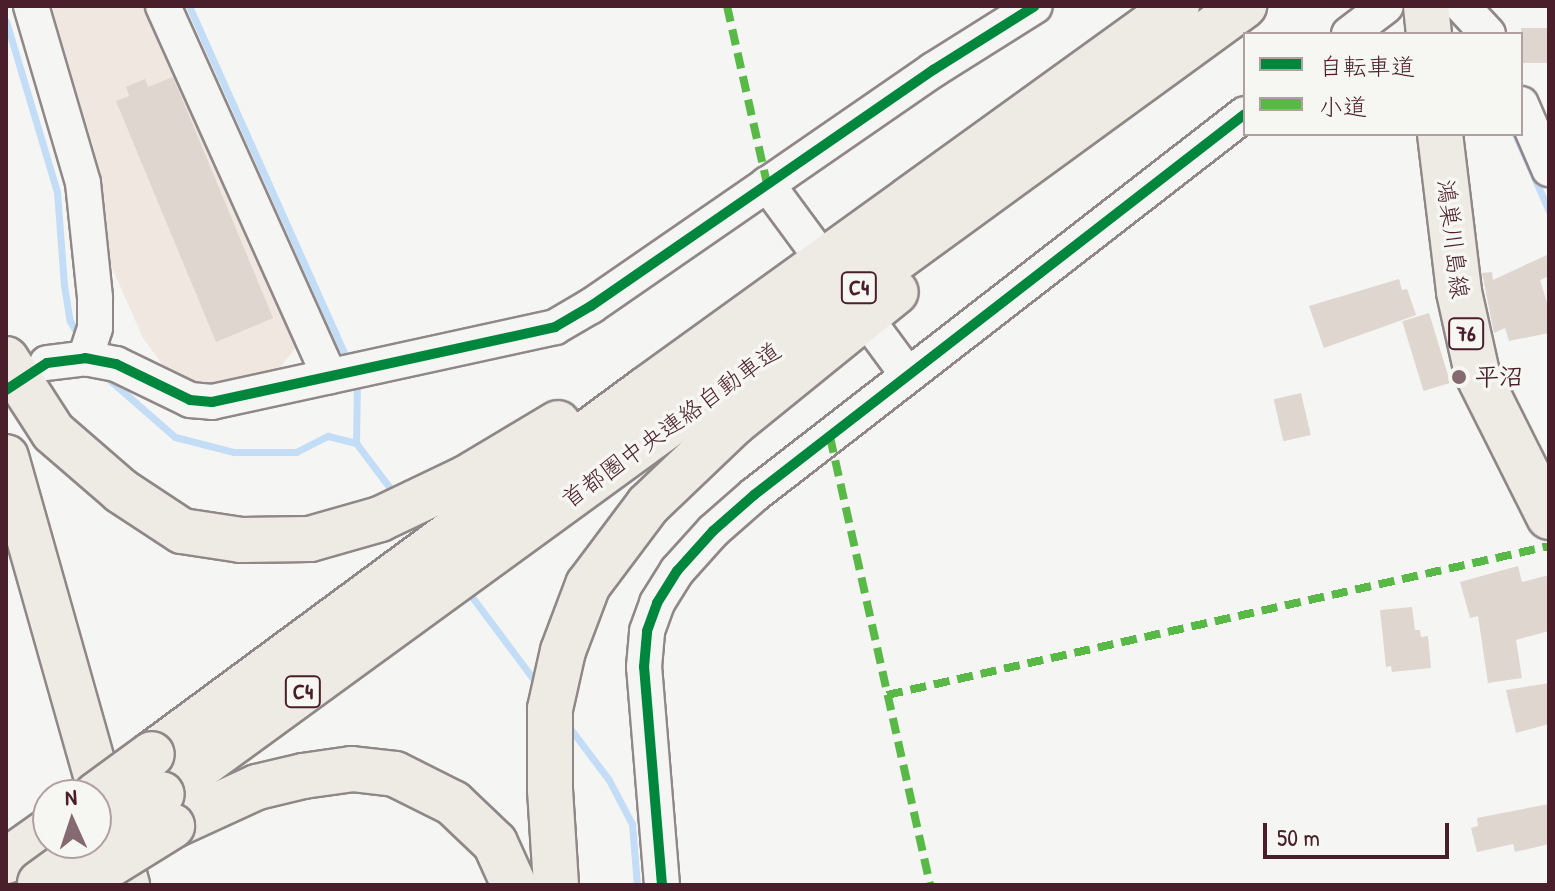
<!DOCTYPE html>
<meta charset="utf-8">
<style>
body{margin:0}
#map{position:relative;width:1555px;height:891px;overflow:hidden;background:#f5f5f3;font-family:"Patrick Hand","Klee One",sans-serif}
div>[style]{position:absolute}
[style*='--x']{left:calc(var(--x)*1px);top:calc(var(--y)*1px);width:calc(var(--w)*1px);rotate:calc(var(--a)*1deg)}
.built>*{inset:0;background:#f0e7e0}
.stream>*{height:7px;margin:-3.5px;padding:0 3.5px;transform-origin:3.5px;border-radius:3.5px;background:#c2ddf5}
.building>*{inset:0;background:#ded6cf;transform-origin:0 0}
.roads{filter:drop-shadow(2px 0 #8f8788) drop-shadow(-2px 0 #8f8788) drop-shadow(0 2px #8f8788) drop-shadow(0 -2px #8f8788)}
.minor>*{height:34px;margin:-17px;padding:0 17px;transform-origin:17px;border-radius:17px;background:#f5f5f3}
.major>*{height:44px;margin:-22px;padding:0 22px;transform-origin:22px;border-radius:22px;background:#eeebe4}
.highway>*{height:44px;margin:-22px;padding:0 22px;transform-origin:22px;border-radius:22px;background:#eeebe4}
.bridges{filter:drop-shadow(2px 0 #8f8788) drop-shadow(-2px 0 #8f8788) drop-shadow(0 2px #8f8788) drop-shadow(0 -2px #8f8788)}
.highway-bridge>*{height:44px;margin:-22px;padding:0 22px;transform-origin:22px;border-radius:22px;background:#eeebe4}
.quiet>*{height:8px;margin-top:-4px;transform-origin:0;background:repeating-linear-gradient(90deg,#58b947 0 16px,transparent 0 24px)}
.cycleway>*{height:10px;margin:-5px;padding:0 5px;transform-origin:5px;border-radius:5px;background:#00873e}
.dots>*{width:22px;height:22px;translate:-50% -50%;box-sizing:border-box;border:4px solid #f6f6f2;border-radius:50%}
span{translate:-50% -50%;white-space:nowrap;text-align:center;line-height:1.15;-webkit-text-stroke:7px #f6f6f2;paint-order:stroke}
.shield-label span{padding:2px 6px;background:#f6f6f2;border:2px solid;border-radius:6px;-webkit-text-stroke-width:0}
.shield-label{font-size:22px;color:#4a1f2b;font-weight:700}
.street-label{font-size:24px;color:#4a1f2b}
.poi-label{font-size:24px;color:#4a1f2b;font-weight:700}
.left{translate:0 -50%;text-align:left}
.frame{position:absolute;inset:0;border:8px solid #4a1f2b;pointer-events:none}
.legend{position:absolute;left:1243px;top:32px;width:280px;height:104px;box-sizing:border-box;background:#f6f6f2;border:2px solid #b1a0a2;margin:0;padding:10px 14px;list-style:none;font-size:24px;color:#4a1f2b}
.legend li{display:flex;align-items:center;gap:16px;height:40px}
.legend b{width:40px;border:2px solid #b1a0a2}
.north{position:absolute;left:32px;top:779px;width:80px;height:80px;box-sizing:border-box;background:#f6f6f2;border:2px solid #b1a0a2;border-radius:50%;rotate:357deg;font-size:22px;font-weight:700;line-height:32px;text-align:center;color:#4a1f2b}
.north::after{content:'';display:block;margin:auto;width:28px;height:36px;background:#866a71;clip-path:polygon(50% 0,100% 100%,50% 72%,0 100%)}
.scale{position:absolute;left:1263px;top:823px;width:186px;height:36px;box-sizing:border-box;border:4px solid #4a1f2b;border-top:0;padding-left:10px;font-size:24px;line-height:28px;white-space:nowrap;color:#4a1f2b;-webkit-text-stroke:6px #f6f6f2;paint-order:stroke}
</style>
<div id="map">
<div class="built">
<i style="clip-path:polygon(49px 6px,152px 6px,288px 312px,296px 347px,276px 373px,229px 387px,192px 382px,162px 364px,143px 338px,110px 263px,104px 198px,93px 146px)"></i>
</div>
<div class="stream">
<i style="--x:189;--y:6;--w:391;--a:65.9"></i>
<i style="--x:6;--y:21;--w:178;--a:73.4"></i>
<i style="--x:57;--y:192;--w:93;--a:85.7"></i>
<i style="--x:64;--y:285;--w:36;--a:81"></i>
<i style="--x:70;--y:321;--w:20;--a:60"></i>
<i style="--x:1515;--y:134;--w:84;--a:66.2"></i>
<i style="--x:104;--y:375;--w:94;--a:41.1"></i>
<i style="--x:175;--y:437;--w:61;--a:14.3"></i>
<i style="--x:234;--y:452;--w:62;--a:0"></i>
<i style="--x:296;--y:452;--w:36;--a:-27"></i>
<i style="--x:328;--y:436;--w:29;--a:14"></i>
<i style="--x:357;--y:381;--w:62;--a:90.9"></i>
<i style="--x:356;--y:443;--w:66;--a:53"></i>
<i style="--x:466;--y:589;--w:124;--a:53.2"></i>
<i style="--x:566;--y:723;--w:71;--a:53"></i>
<i style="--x:609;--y:780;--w:50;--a:62.4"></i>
<i style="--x:632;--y:824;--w:61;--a:85.3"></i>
</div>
<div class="building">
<i style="left:1549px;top:28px;width:35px;height:28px;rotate:90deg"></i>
<i style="clip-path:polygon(173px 77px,273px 318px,216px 342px,116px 101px,129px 96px,126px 87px,145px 79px,148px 87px)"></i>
<i style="clip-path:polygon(1549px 254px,1549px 276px,1540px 280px,1549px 309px,1549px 333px,1509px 341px,1505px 328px,1494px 333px,1482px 273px,1492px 272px,1493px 280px)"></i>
<i style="clip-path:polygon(1399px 279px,1402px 290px,1407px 289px,1416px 315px,1324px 348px,1309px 306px)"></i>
<i style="left:1429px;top:313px;width:73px;height:28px;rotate:73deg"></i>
<i style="left:1301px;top:393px;width:43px;height:28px;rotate:77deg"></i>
<i style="clip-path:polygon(1518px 566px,1522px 582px,1549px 575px,1549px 631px,1516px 640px,1522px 678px,1488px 683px,1478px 616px,1470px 618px,1460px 582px)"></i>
<i style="clip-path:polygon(1412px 607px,1415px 630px,1420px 630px,1421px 637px,1428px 636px,1431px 668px,1392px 672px,1391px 666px,1386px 667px,1380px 610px)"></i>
<i style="clip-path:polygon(1549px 683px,1549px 724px,1516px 733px,1506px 690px)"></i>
<i style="clip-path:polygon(1549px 804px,1549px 844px,1515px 852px,1513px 844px,1477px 852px,1471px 828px,1478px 826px,1477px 818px)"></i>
</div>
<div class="roads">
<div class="minor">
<i style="--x:31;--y:6;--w:184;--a:73.6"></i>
<i style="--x:83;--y:183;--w:116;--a:84"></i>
<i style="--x:95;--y:298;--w:30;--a:90"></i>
<i style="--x:95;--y:328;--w:32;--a:108"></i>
<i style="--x:163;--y:6;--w:406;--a:65.8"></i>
<i style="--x:1462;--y:6;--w:38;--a:47"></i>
<i style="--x:1349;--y:34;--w:46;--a:-37.1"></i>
<i style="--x:1521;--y:104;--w:71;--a:66.7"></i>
<i style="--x:767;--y:184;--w:236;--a:53.6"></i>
<i style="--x:47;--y:363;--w:38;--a:-7"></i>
<i style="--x:85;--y:358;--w:32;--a:11"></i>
<i style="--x:116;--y:364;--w:82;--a:25.9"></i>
<i style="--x:190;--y:400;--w:22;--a:5"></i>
<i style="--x:212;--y:402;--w:351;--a:-12.3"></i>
<i style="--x:555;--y:327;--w:42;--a:-30.3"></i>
<i style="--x:591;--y:306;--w:416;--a:-34.6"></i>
<i style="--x:933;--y:70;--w:120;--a:-32.1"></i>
<i style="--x:662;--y:885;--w:219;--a:-94.7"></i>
<i style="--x:644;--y:667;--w:36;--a:-85"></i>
<i style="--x:647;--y:631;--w:30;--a:-70"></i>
<i style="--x:657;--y:603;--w:38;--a:-58"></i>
<i style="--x:677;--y:571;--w:54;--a:-48"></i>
<i style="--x:713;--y:531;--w:55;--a:-41.3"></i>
<i style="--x:754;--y:495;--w:621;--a:-37.81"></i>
</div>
<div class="major">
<i style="--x:1426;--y:6;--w:28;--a:84"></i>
<i style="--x:1440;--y:134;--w:159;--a:83.1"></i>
<i style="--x:1459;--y:292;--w:83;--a:77.5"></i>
<i style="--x:1477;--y:373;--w:161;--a:63.4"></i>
</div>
<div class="highway">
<i style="--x:6;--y:359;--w:87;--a:57.2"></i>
<i style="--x:53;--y:432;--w:90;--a:40.9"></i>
<i style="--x:121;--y:491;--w:73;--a:33.3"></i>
<i style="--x:182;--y:531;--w:60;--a:8.7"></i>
<i style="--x:241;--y:540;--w:69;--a:-0.8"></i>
<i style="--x:310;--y:539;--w:73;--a:-15.9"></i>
<i style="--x:380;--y:519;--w:95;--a:-25.5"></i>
<i style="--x:466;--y:478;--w:107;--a:-30.9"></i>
<i style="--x:6;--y:457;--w:445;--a:74.2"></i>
<i style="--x:152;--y:754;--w:613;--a:-36.44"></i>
<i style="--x:645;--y:390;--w:656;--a:-35.82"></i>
<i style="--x:162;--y:794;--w:1339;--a:-36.07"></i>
<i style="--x:172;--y:826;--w:94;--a:-24.6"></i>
<i style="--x:257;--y:787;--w:47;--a:-13.4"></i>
<i style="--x:303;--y:776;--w:49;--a:-8.1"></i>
<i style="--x:352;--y:769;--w:43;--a:6.6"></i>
<i style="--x:395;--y:774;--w:65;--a:26.6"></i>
<i style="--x:453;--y:803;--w:58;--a:43.6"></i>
<i style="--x:495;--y:843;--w:46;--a:65.7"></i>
<i style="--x:6;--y:861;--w:52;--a:-35.5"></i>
<i style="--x:556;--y:885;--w:95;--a:-93.6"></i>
<i style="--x:550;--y:790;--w:81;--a:-90"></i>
<i style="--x:550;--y:709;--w:59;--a:-77.4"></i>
<i style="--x:563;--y:651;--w:71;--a:-69.3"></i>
<i style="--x:588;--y:585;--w:100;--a:-53.1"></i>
<i style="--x:648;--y:505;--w:119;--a:-43.6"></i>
<i style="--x:734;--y:423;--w:208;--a:-39"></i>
</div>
</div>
<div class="bridges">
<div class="highway-bridge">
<i style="--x:96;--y:795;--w:69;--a:-36.2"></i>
<i style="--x:102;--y:838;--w:74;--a:-36.3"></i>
<i style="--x:40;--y:883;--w:68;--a:-36"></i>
<i style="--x:77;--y:885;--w:112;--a:-31.8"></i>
</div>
</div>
<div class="quiet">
<i style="--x:727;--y:6;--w:182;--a:77.3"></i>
<i style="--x:830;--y:437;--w:459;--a:77.4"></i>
<i style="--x:887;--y:695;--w:679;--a:-12.68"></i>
</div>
<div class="cycleway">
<i style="--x:6;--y:390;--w:49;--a:-33.4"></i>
<i style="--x:47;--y:363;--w:38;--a:-7"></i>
<i style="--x:85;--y:358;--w:32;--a:11"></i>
<i style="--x:116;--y:364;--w:82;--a:25.9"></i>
<i style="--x:190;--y:400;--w:22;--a:5"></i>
<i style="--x:212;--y:402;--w:351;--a:-12.3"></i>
<i style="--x:555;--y:327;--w:42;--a:-30.3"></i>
<i style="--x:591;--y:306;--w:416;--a:-34.6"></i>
<i style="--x:933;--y:70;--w:120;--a:-32.1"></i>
<i style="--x:662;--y:885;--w:219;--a:-94.7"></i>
<i style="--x:644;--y:667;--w:36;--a:-85"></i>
<i style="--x:647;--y:631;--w:30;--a:-70"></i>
<i style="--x:657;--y:603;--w:38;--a:-58"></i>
<i style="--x:677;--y:571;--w:54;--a:-48"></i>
<i style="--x:713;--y:531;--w:55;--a:-41.3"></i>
<i style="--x:754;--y:495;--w:621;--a:-37.81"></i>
</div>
<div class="dots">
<i style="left:1459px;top:377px;background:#866a71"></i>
</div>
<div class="shield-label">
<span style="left:859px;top:288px">C4</span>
<span style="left:1466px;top:334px">76</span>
<span style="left:303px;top:692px">C4</span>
</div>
<div class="street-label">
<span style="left:1453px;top:239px;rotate:83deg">鴻巣川島線</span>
<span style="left:671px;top:425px;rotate:-36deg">首都圏中央連絡自動車道</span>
</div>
<div class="poi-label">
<span class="left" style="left:1475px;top:377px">平沼</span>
</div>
<div class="frame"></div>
<ul class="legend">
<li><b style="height:10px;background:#00873e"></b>自転車道</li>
<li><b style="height:10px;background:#58b947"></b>小道</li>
</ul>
<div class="north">N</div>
<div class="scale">50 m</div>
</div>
